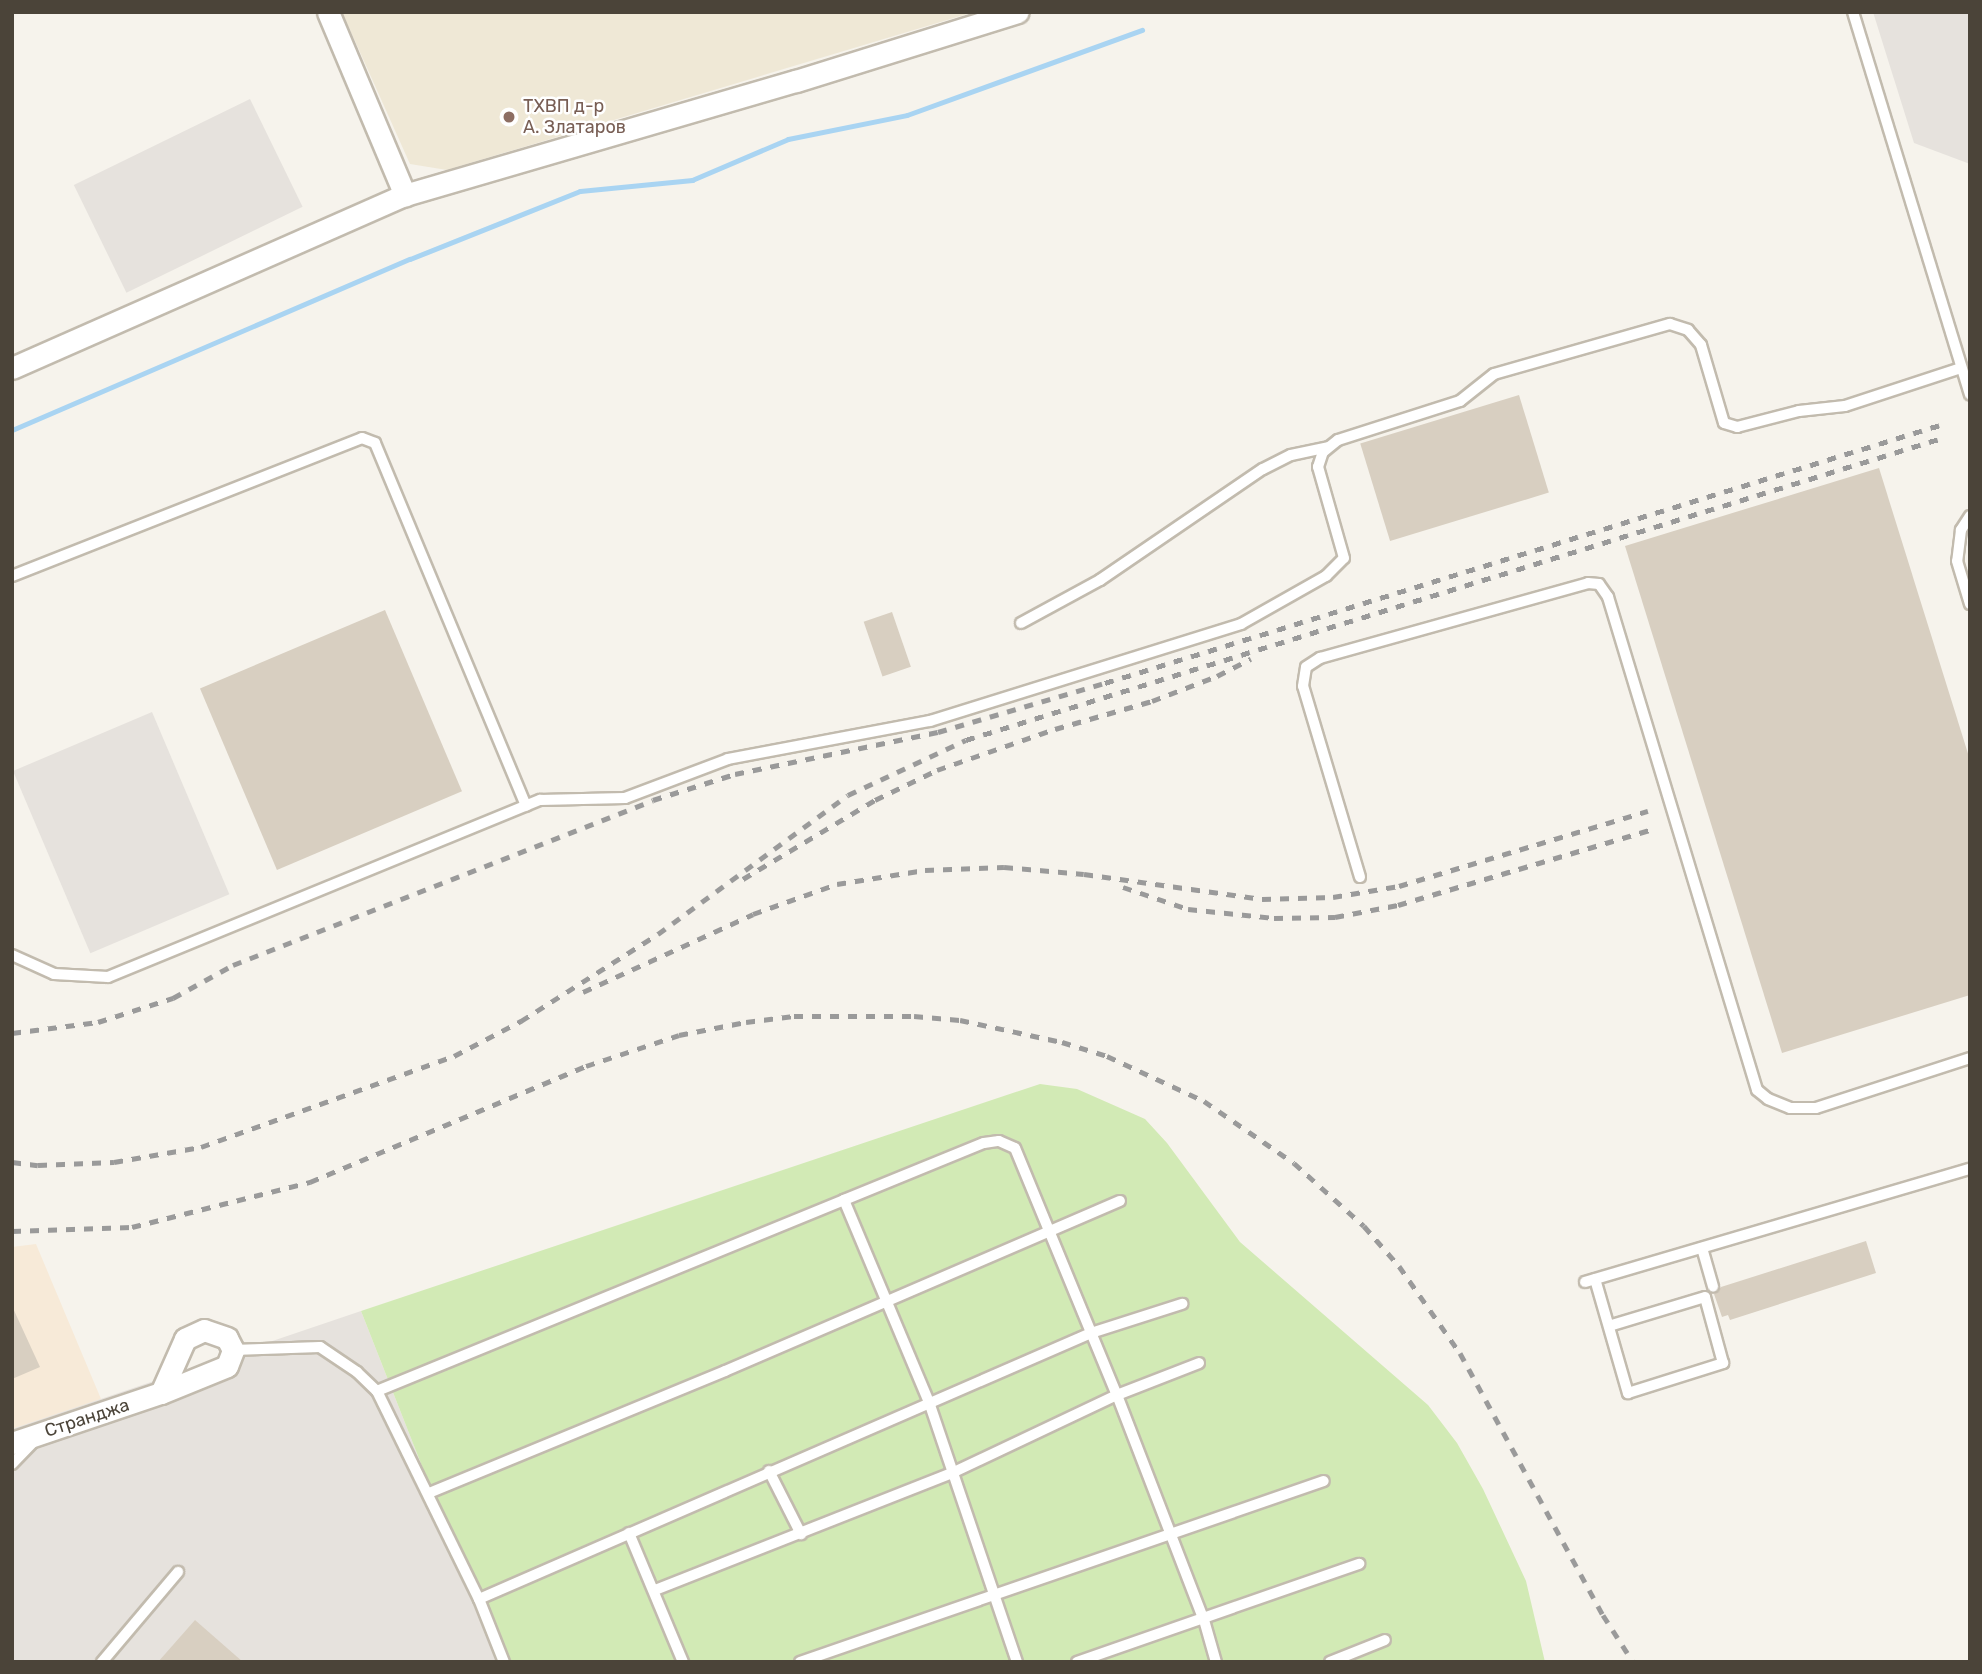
<!DOCTYPE html>
<meta charset="utf-8">
<style>
body{margin:0}
#map{position:relative;width:1982px;height:1674px;overflow:hidden;background:#f6f3ec;font-family:Rubik,sans-serif}
div>[style]{position:absolute}
[style*='--x']{left:calc(var(--x)*1px);top:calc(var(--y)*1px);width:calc(var(--w)*1px);rotate:calc(var(--a)*1deg)}
.commercial>*{inset:0;background:#f7ead8}
.industrial>*{inset:0;background:#e6e2dd;transform-origin:0 0}
.education>*{inset:0;background:#efe8d6}
.green>*{inset:0;background:#d2eab5}
.stream>*{height:5px;margin:-2.5px;padding:0 2.5px;transform-origin:2.5px;border-radius:2.5px;background:#a9d4f2}
.building>*{inset:0;background:#d8cfc1;transform-origin:0 0}
.roads{filter:drop-shadow(2px 0 #c2bbae) drop-shadow(-2px 0 #c2bbae) drop-shadow(0 2px #c2bbae) drop-shadow(0 -2px #c2bbae)}
.service>*{height:10px;margin:-5px;padding:0 5px;transform-origin:5px;border-radius:5px;background:#fff}
.minor>*{height:21px;margin:-10.5px;padding:0 10.5px;transform-origin:10.5px;border-radius:10.5px;background:#fff}
.rail>*{height:5px;margin-top:-2.5px;transform-origin:0;background:repeating-linear-gradient(90deg,#9a9a9a 0 9px,transparent 0 18px)}
.dots>*{width:19px;height:19px;translate:-50% -50%;box-sizing:border-box;border:4px solid #fff;border-radius:50%}
span{translate:-50% -50%;white-space:nowrap;text-align:center;line-height:1.15;-webkit-text-stroke:5px #fff;paint-order:stroke}
.education-label{font-size:18px;color:#785e54}
.left{translate:0 -50%;text-align:left}
.street-label{font-size:18px;color:#4b4439}
.frame{position:absolute;inset:0;border:14px solid #4b4439;pointer-events:none}
</style>
<div id="map">
<div class="commercial">
<i style="clip-path:polygon(36px 1244px,101px 1399px,12px 1429px,12px 1247px)"></i>
</div>
<div class="industrial">
<i style="clip-path:polygon(1873px 12px,1970px 12px,1970px 164px,1914px 143px)"></i>
<i style="left:250px;top:99px;width:120px;height:196px;rotate:64deg"></i>
<i style="left:152px;top:712px;width:198px;height:151px;rotate:67deg"></i>
<i style="clip-path:polygon(361px 1311px,499px 1662px,12px 1662px,12px 1429px)"></i>
</div>
<div class="education">
<i style="clip-path:polygon(342px 12px,974px 12px,447px 170px,410px 164px)"></i>
</div>
<div class="green">
<i style="clip-path:polygon(1040px 1084px,1077px 1089px,1145px 1119px,1167px 1143px,1240px 1242px,1428px 1405px,1457px 1443px,1483px 1489px,1526px 1581px,1545px 1662px,499px 1662px,361px 1311px)"></i>
</div>
<div class="stream">
<i style="--x:12;--y:430;--w:433;--a:-23.3"></i>
<i style="--x:410;--y:259;--w:183;--a:-21.8"></i>
<i style="--x:580;--y:191;--w:113;--a:-5.6"></i>
<i style="--x:692;--y:180;--w:104;--a:-23.1"></i>
<i style="--x:788;--y:139;--w:121;--a:-11.4"></i>
<i style="--x:907;--y:115;--w:250;--a:-19.9"></i>
</div>
<div class="building">
<i style="left:1519px;top:395px;width:102px;height:166px;rotate:73deg"></i>
<i style="clip-path:polygon(1879px 468px,1970px 760px,1970px 995px,1782px 1053px,1625px 546px)"></i>
<i style="left:385px;top:610px;width:197px;height:201px;rotate:67deg"></i>
<i style="left:892px;top:612px;width:58px;height:30px;rotate:71deg"></i>
<i style="clip-path:polygon(1866px 1241px,1876px 1273px,1730px 1320px,1728px 1315px,1722px 1317px,1714px 1294px,1721px 1287px)"></i>
<i style="clip-path:polygon(12px 1306px,40px 1367px,12px 1379px)"></i>
<i style="clip-path:polygon(195px 1620px,243px 1662px,158px 1662px)"></i>
</div>
<div class="roads">
<div class="service">
<i style="--x:1853;--y:12;--w:400;--a:73"></i>
<i style="--x:1970;--y:516;--w:17;--a:123"></i>
<i style="--x:1961;--y:530;--w:31;--a:97"></i>
<i style="--x:1957;--y:561;--w:45;--a:73.2"></i>
<i style="--x:12;--y:576;--w:376;--a:-21.5"></i>
<i style="--x:362;--y:438;--w:14;--a:21"></i>
<i style="--x:375;--y:443;--w:393;--a:67.4"></i>
<i style="--x:1021;--y:623;--w:90;--a:-28.6"></i>
<i style="--x:1100;--y:580;--w:197;--a:-34.3"></i>
<i style="--x:1263;--y:469;--w:31;--a:-27"></i>
<i style="--x:1291;--y:455;--w:38;--a:-12"></i>
<i style="--x:1360;--y:877;--w:199;--a:-106.6"></i>
<i style="--x:1303;--y:686;--w:19;--a:-81"></i>
<i style="--x:1306;--y:667;--w:17;--a:-33"></i>
<i style="--x:1320;--y:658;--w:278;--a:-15.6"></i>
<i style="--x:1588;--y:583;--w:11;--a:5"></i>
<i style="--x:1599;--y:584;--w:16;--a:55"></i>
<i style="--x:1608;--y:597;--w:515;--a:73.18"></i>
<i style="--x:1757;--y:1090;--w:14;--a:39"></i>
<i style="--x:1768;--y:1099;--w:24;--a:22"></i>
<i style="--x:1790;--y:1108;--w:26;--a:0"></i>
<i style="--x:1816;--y:1108;--w:162;--a:-18"></i>
<i style="--x:12;--y:955;--w:46;--a:24.3"></i>
<i style="--x:54;--y:974;--w:54;--a:3.2"></i>
<i style="--x:108;--y:977;--w:467;--a:-22.3"></i>
<i style="--x:540;--y:800;--w:85;--a:-1.3"></i>
<i style="--x:625;--y:798;--w:110;--a:-20.7"></i>
<i style="--x:728;--y:759;--w:206;--a:-10.7"></i>
<i style="--x:930;--y:721;--w:326;--a:-17.3"></i>
<i style="--x:1241;--y:624;--w:98;--a:-29.5"></i>
<i style="--x:1326;--y:576;--w:25;--a:-45"></i>
<i style="--x:1344;--y:558;--w:95;--a:-105.9"></i>
<i style="--x:1318;--y:467;--w:16;--a:-72"></i>
<i style="--x:1323;--y:452;--w:19;--a:-39"></i>
<i style="--x:1338;--y:440;--w:128;--a:-17.7"></i>
<i style="--x:1460;--y:401;--w:43;--a:-38.5"></i>
<i style="--x:1494;--y:374;--w:183;--a:-15.9"></i>
<i style="--x:1670;--y:324;--w:19;--a:18"></i>
<i style="--x:1688;--y:330;--w:20;--a:49"></i>
<i style="--x:1701;--y:345;--w:81;--a:73.6"></i>
<i style="--x:1724;--y:423;--w:14;--a:17"></i>
<i style="--x:1737;--y:427;--w:64;--a:-14.5"></i>
<i style="--x:1799;--y:411;--w:46;--a:-6.2"></i>
<i style="--x:1845;--y:406;--w:122;--a:-18.1"></i>
<i style="--x:844;--y:1200;--w:222;--a:67.2"></i>
<i style="--x:930;--y:1405;--w:271;--a:71.3"></i>
<i style="--x:1702;--y:1248;--w:40;--a:74"></i>
<i style="--x:1595;--y:1279;--w:119;--a:73.9"></i>
<i style="--x:1628;--y:1393;--w:100;--a:-17.5"></i>
<i style="--x:1723;--y:1363;--w:68;--a:-105.3"></i>
<i style="--x:1705;--y:1297;--w:100;--a:163.2"></i>
<i style="--x:1585;--y:1282;--w:401;--a:-16.4"></i>
<i style="--x:233;--y:1350;--w:87;--a:-2"></i>
<i style="--x:320;--y:1347;--w:45;--a:34"></i>
<i style="--x:357;--y:1372;--w:28;--a:44"></i>
<i style="--x:377;--y:1391;--w:232;--a:63.9"></i>
<i style="--x:479;--y:1599;--w:68;--a:68.4"></i>
<i style="--x:377;--y:1391;--w:505;--a:-22.24"></i>
<i style="--x:844;--y:1200;--w:151;--a:-22.2"></i>
<i style="--x:984;--y:1143;--w:15;--a:-8"></i>
<i style="--x:999;--y:1141;--w:17;--a:24"></i>
<i style="--x:1015;--y:1148;--w:267;--a:67.6"></i>
<i style="--x:1117;--y:1395;--w:241;--a:68.9"></i>
<i style="--x:1204;--y:1620;--w:44;--a:74.1"></i>
<i style="--x:12;--y:1464;--w:32;--a:-46"></i>
<i style="--x:769;--y:1471;--w:71;--a:63.1"></i>
<i style="--x:429;--y:1493;--w:320;--a:-22.4"></i>
<i style="--x:725;--y:1371;--w:430;--a:-23.3"></i>
<i style="--x:629;--y:1533;--w:140;--a:67.3"></i>
<i style="--x:655;--y:1590;--w:321;--a:-21.5"></i>
<i style="--x:954;--y:1472;--w:180;--a:-25.3"></i>
<i style="--x:1117;--y:1395;--w:88;--a:-21.3"></i>
<i style="--x:479;--y:1599;--w:667;--a:-23.49"></i>
<i style="--x:1091;--y:1333;--w:96;--a:-17.7"></i>
<i style="--x:102;--y:1662;--w:118;--a:-49.8"></i>
<i style="--x:800;--y:1662;--w:554;--a:-19.06"></i>
<i style="--x:1077;--y:1662;--w:299;--a:-19.2"></i>
<i style="--x:1330;--y:1662;--w:59;--a:-21.8"></i>
</div>
<div class="minor">
<i style="--x:328;--y:12;--w:199;--a:67.2"></i>
<i style="--x:12;--y:368;--w:429;--a:-23.8"></i>
<i style="--x:405;--y:195;--w:407;--a:-16.3"></i>
<i style="--x:796;--y:81;--w:232;--a:-17.3"></i>
<i style="--x:12;--y:1443;--w:157;--a:-18.6"></i>
<i style="--x:161;--y:1393;--w:71;--a:-22.2"></i>
<i style="--x:227;--y:1366;--w:17;--a:-69"></i>
<i style="--x:233;--y:1350;--w:13;--a:-117"></i>
<i style="--x:227;--y:1338;--w:24;--a:-161"></i>
<i style="--x:204;--y:1330;--w:21;--a:155"></i>
<i style="--x:185;--y:1339;--w:59;--a:114"></i>
</div>
</div>
<div class="rail">
<i style="--x:743;--y:879;--w:154;--a:-30.9"></i>
<i style="--x:875;--y:800;--w:69;--a:-25.8"></i>
<i style="--x:937;--y:770;--w:125;--a:-19.2"></i>
<i style="--x:1055;--y:729;--w:101;--a:-16.1"></i>
<i style="--x:1152;--y:701;--w:70;--a:-21"></i>
<i style="--x:1217;--y:676;--w:38;--a:-27"></i>
<i style="--x:1123;--y:887;--w:69;--a:18.7"></i>
<i style="--x:1188;--y:909;--w:86;--a:6"></i>
<i style="--x:1274;--y:918;--w:61;--a:-0.9"></i>
<i style="--x:1335;--y:917;--w:64;--a:-10.8"></i>
<i style="--x:1398;--y:905;--w:266;--a:-16.6"></i>
<i style="--x:583;--y:992;--w:187;--a:-24.6"></i>
<i style="--x:753;--y:914;--w:89;--a:-19.7"></i>
<i style="--x:837;--y:884;--w:89;--a:-9"></i>
<i style="--x:925;--y:870;--w:79;--a:-2.2"></i>
<i style="--x:1004;--y:867;--w:80;--a:5"></i>
<i style="--x:1084;--y:874;--w:180;--a:8"></i>
<i style="--x:1262;--y:899;--w:71;--a:-1.6"></i>
<i style="--x:1333;--y:897;--w:67;--a:-9.5"></i>
<i style="--x:1399;--y:886;--w:260;--a:-16.8"></i>
<i style="--x:12;--y:1033;--w:87;--a:-7.3"></i>
<i style="--x:98;--y:1022;--w:79;--a:-17.7"></i>
<i style="--x:173;--y:998;--w:68;--a:-28.8"></i>
<i style="--x:233;--y:965;--w:451;--a:-21.4"></i>
<i style="--x:653;--y:800;--w:86;--a:-17.6"></i>
<i style="--x:735;--y:774;--w:207;--a:-11.7"></i>
<i style="--x:938;--y:732;--w:174;--a:-16.4"></i>
<i style="--x:1105;--y:683;--w:874;--a:-17.17"></i>
<i style="--x:12;--y:1162;--w:26;--a:7"></i>
<i style="--x:38;--y:1165;--w:76;--a:-2.3"></i>
<i style="--x:114;--y:1162;--w:88;--a:-9.8"></i>
<i style="--x:201;--y:1147;--w:269;--a:-19.8"></i>
<i style="--x:454;--y:1056;--w:76;--a:-27.6"></i>
<i style="--x:521;--y:1021;--w:162;--a:-32.4"></i>
<i style="--x:658;--y:934;--w:235;--a:-36.2"></i>
<i style="--x:848;--y:795;--w:130;--a:-25"></i>
<i style="--x:966;--y:740;--w:1022;--a:-17.19"></i>
<i style="--x:12;--y:1231;--w:120;--a:-1.9"></i>
<i style="--x:132;--y:1227;--w:184;--a:-14.2"></i>
<i style="--x:310;--y:1182;--w:299;--a:-22.8"></i>
<i style="--x:586;--y:1066;--w:98;--a:-18.4"></i>
<i style="--x:679;--y:1035;--w:68;--a:-11"></i>
<i style="--x:746;--y:1022;--w:48;--a:-7.1"></i>
<i style="--x:794;--y:1016;--w:120;--a:0"></i>
<i style="--x:914;--y:1016;--w:46;--a:5"></i>
<i style="--x:960;--y:1020;--w:104;--a:12.2"></i>
<i style="--x:1062;--y:1042;--w:47;--a:17.3"></i>
<i style="--x:1107;--y:1056;--w:107;--a:24.9"></i>
<i style="--x:1204;--y:1101;--w:109;--a:34.6"></i>
<i style="--x:1294;--y:1163;--w:94;--a:42"></i>
<i style="--x:1364;--y:1226;--w:53;--a:48.8"></i>
<i style="--x:1399;--y:1266;--w:106;--a:55"></i>
<i style="--x:1460;--y:1353;--w:298;--a:61.4"></i>
<i style="--x:1603;--y:1615;--w:56;--a:57.4"></i>
</div>
<div class="dots">
<i style="left:509px;top:117px;background:#8d6e63"></i>
</div>
<div class="education-label">
<span class="left" style="left:523px;top:117px">ТХВП д-р<br>А. Златаров</span>
</div>
<div class="street-label">
<span style="left:87px;top:1418px;rotate:-18deg">Странджа</span>
</div>
<div class="frame"></div>
</div>
